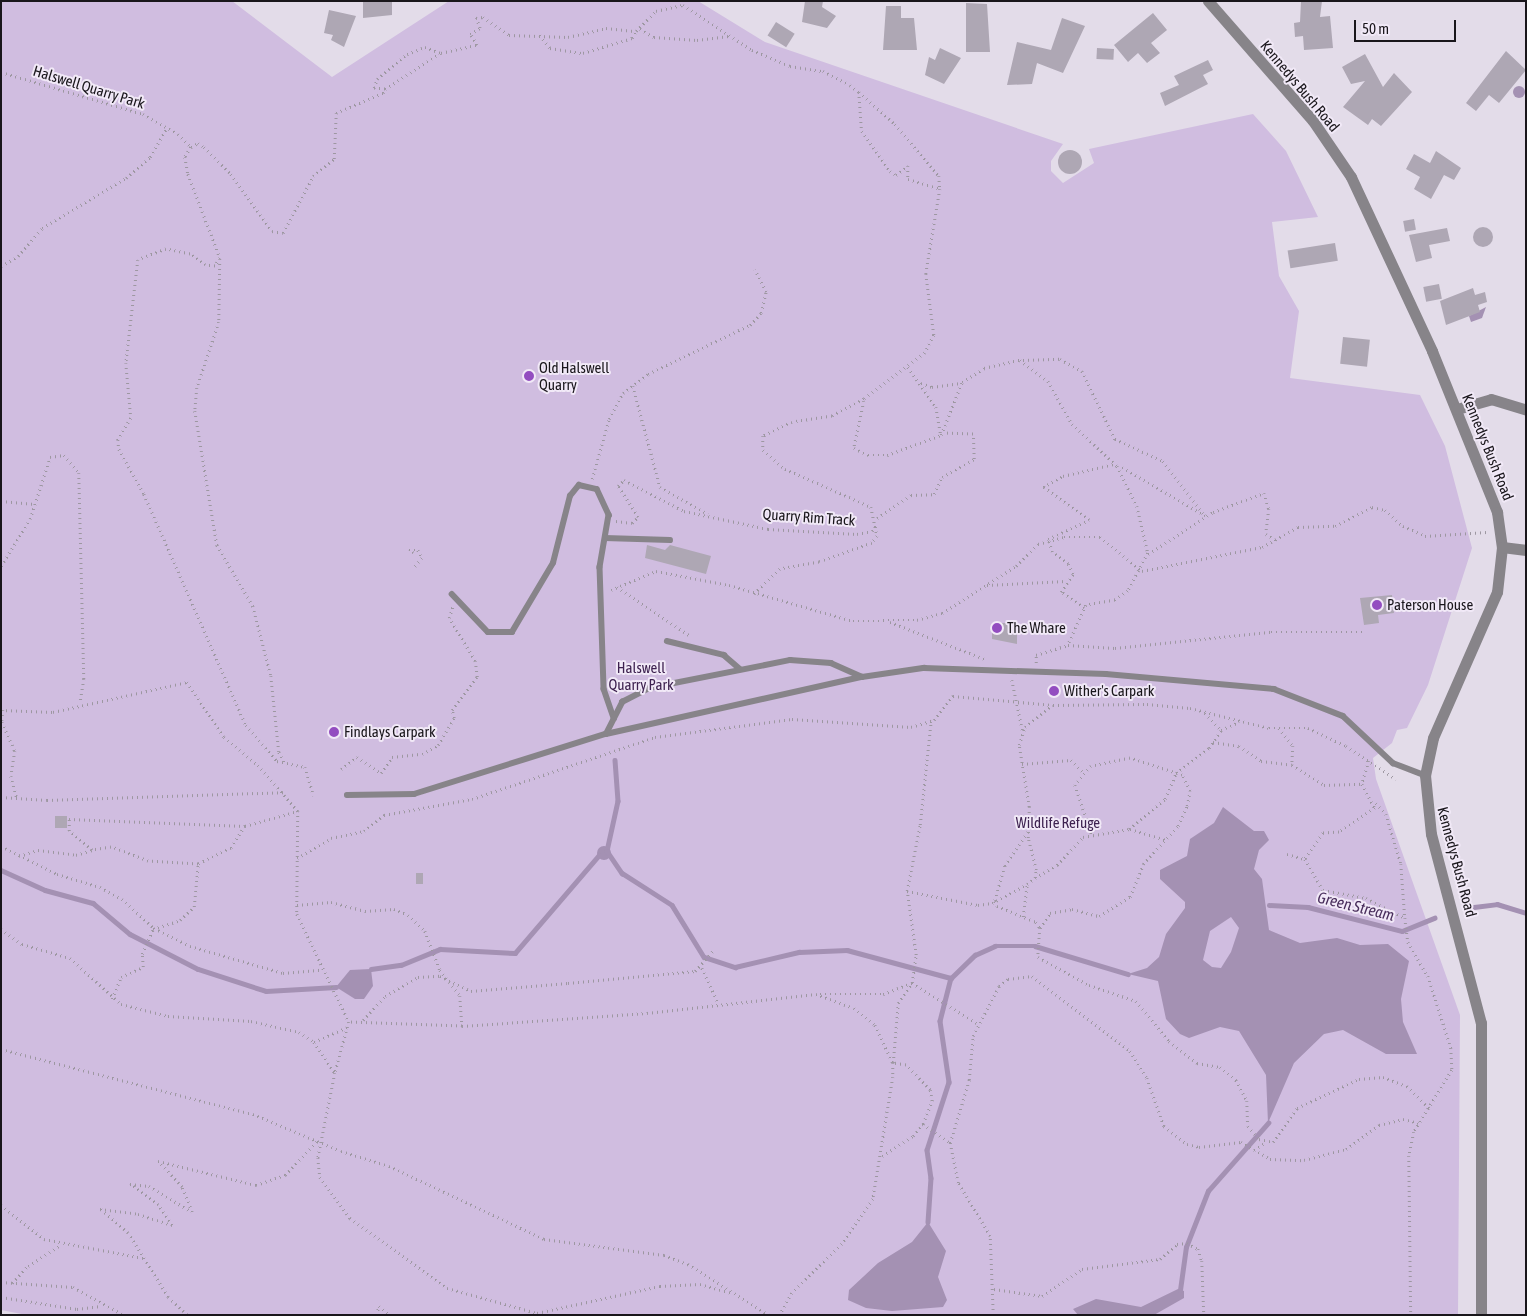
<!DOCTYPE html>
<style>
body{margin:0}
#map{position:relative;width:1527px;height:1316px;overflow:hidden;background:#e3dce9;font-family:"Asap Condensed",sans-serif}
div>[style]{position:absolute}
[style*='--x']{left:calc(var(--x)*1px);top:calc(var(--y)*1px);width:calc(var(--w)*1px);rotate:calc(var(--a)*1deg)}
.green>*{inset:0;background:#d0bde0}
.water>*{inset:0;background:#a491b3}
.round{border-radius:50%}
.stream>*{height:4.5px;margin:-2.25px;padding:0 2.25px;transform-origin:2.25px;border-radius:2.25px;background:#a491b3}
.building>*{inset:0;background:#aea7b4;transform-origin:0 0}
.path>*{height:2.5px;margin-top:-1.25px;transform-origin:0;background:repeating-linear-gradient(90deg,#9d97a1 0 1px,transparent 0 5px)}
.lane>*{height:5.5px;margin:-2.75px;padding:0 2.75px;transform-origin:2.75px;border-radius:2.75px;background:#878489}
.street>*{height:11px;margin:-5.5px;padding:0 5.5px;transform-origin:5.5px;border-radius:5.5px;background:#878489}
.dots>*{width:14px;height:14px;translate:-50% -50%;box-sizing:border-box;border:2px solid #f1e9f7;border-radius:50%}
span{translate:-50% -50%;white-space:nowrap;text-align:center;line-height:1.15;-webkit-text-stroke:4px #f1e9f7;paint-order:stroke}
.street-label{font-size:15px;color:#19161b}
.poi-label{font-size:15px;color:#19161b}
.left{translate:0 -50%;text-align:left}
.park-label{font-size:15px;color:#3e2250}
.water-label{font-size:16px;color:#492e5c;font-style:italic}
.frame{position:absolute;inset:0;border:2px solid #19161b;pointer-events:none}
.scale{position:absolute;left:1354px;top:20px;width:102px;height:22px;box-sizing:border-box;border:2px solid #19161b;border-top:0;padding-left:6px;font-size:15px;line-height:18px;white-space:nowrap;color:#19161b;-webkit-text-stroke:4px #f1e9f7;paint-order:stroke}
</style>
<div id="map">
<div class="green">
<i style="clip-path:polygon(1px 1px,232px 1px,332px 77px,449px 1px,698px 1px,765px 42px,1063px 144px,1051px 161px,1051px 171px,1063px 183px,1094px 163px,1089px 149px,1253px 114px,1286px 151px,1318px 217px,1272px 222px,1279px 276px,1299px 311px,1290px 378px,1420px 395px,1445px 446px,1472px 548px,1428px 685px,1407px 728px,1397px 730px,1392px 743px,1373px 758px,1376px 779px,1460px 1015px,1458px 1315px,27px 1315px,1px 1310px)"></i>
</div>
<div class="water">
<i class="round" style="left:1513px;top:86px;width:12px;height:12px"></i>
<i style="clip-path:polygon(1486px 307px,1482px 318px,1471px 322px,1469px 316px)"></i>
<i style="clip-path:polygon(evenodd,1223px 807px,1254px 831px,1264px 831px,1269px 840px,1259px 850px,1254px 869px,1262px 879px,1269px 930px,1300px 943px,1337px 938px,1360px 945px,1388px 944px,1409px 961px,1401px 999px,1403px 1022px,1417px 1054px,1386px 1054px,1343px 1030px,1324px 1034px,1294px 1063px,1268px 1123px,1266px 1075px,1239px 1031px,1220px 1027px,1189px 1038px,1180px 1034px,1166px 1019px,1158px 981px,1128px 974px,1147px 968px,1159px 957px,1166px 934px,1185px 908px,1185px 902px,1160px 879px,1160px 870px,1187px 856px,1190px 839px,1214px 823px,1223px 807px,1231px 917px,1239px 928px,1231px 952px,1221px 968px,1212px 967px,1203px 960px,1210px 931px,1231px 917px)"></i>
<i class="round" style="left:597px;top:846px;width:14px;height:14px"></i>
<i style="clip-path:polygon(371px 969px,373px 986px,364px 999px,355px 999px,336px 987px,350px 970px)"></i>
<i style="clip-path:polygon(928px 1222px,946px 1251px,938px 1277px,947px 1300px,943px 1307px,892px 1311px,866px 1308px,848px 1300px,849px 1290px,878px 1263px,912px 1242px)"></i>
<i style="clip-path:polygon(1178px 1289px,1184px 1291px,1184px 1298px,1154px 1315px,1078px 1315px,1073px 1309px,1096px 1299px,1141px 1307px)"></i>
</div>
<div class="stream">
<i style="--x:615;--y:760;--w:41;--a:85.8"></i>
<i style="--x:618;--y:801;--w:51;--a:102.4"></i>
<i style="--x:607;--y:851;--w:27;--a:56"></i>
<i style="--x:622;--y:873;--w:59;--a:32.6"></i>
<i style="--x:672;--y:905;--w:61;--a:58.4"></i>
<i style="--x:704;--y:957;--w:33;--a:18"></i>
<i style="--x:735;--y:967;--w:66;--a:-13.2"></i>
<i style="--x:799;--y:952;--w:48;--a:-2.4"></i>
<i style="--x:847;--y:950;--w:108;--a:15.1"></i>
<i style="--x:951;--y:978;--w:44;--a:104.3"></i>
<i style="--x:940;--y:1021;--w:62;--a:81.6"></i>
<i style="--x:949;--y:1082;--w:71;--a:107.9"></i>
<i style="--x:927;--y:1150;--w:28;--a:82"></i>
<i style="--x:931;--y:1178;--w:44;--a:93.9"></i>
<i style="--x:1;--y:870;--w:48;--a:24.4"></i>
<i style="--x:45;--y:890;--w:50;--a:15.2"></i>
<i style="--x:93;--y:903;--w:48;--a:40"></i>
<i style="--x:130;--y:934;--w:76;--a:27.2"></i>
<i style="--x:198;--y:969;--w:71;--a:17.9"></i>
<i style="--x:266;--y:991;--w:70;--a:-3.3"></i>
<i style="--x:1269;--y:905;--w:39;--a:3"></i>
<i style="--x:1308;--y:907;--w:97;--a:14.3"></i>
<i style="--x:1402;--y:931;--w:35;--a:-22"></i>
<i style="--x:1474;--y:907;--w:23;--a:-7"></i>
<i style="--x:1497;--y:904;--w:30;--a:17"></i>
<i style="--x:371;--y:969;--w:30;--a:-8"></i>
<i style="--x:401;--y:965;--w:42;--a:-22.3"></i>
<i style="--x:440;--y:949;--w:75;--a:3.1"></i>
<i style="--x:515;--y:953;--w:129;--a:-49.4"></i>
<i style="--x:951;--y:978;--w:33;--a:-44"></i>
<i style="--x:975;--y:955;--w:22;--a:-24"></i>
<i style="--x:995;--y:946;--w:40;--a:0"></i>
<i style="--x:1035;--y:946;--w:97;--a:16.8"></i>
<i style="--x:1180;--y:1290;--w:43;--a:-82.1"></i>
<i style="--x:1186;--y:1247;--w:60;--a:-68.6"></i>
<i style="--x:1208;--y:1191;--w:91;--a:-48.6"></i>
</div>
<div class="building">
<i style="clip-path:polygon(363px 1px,392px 1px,392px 15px,363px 18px)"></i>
<i style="clip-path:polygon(805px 1px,823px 1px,822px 7px,836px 16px,827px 28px,802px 22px)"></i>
<i style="clip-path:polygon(1301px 1px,1322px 1px,1320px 17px,1330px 16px,1333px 48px,1304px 50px,1303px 36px,1295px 37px,1294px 23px,1300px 22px)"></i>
<i style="clip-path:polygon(966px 3px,987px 4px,990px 52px,966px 52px)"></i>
<i style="clip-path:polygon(886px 6px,901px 6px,901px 18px,914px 18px,917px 50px,883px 50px)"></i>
<i style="clip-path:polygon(329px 10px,356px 16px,344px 47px,331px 40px,333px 35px,324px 33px)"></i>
<i style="clip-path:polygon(1153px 13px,1167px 30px,1151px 43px,1160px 53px,1147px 63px,1138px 53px,1128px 62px,1114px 45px)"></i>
<i style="clip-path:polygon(1062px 18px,1085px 26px,1063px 73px,1037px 63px,1032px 84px,1007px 85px,1017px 42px,1051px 50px)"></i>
<i style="left:776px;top:22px;width:22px;height:16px;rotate:32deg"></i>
<i style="clip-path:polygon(940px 48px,961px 58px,944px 84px,925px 75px,929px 57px,935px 60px)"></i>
<i style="left:1097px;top:48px;width:17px;height:11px;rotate:3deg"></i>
<i style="clip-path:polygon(1506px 51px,1526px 70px,1499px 103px,1489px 95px,1476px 111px,1466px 103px)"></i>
<i style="clip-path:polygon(1365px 54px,1383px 87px,1394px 73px,1412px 92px,1381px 126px,1372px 119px,1368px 125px,1343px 107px,1365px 81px,1351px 84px,1342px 67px)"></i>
<i style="clip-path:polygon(1208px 60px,1213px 70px,1203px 75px,1208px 84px,1165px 106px,1160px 93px,1179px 85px,1174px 76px)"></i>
<i class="round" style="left:1058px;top:150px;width:24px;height:24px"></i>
<i style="clip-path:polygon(1436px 151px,1461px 168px,1454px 180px,1444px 175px,1431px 199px,1414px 189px,1420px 177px,1406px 169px,1414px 154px,1430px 163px)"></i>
<i style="left:1414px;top:219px;width:11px;height:11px;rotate:80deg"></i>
<i class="round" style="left:1473px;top:227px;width:20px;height:20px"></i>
<i style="clip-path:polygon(1447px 228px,1450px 241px,1429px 245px,1432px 258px,1416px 262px,1409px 235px)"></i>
<i style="left:1335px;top:243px;width:18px;height:48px;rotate:81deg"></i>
<i style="left:1439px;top:284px;width:15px;height:16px;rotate:79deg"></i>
<i style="clip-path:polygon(1473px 288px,1475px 295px,1485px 292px,1487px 302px,1478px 305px,1480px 312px,1446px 325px,1440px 301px)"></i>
<i style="left:1343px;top:337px;width:27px;height:27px;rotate:6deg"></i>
<i style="clip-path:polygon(647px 545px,665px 550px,670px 545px,711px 556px,706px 574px,645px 558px)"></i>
<i style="clip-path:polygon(1392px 595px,1394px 613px,1378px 615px,1379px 623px,1364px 625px,1360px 598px)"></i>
<i style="clip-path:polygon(992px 623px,1017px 623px,1017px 644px,992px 639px)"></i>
<i style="left:55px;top:816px;width:12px;height:12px"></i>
<i style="left:416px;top:873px;width:7px;height:11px"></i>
</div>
<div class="path">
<i style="--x:640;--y:29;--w:16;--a:30"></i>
<i style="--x:654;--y:37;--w:43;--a:4"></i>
<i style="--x:697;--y:40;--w:32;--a:-7"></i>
<i style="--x:540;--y:35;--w:16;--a:52"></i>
<i style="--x:550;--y:48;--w:33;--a:9"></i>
<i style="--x:583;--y:53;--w:51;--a:-17"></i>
<i style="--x:632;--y:38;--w:8;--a:-60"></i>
<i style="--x:1;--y:72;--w:148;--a:16.5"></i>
<i style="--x:143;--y:114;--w:40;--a:29.7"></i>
<i style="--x:178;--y:134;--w:18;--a:45"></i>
<i style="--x:385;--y:89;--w:66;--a:-33.2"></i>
<i style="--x:859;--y:92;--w:48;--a:41.6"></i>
<i style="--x:895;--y:124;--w:68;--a:49.8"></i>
<i style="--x:939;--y:176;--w:13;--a:86"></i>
<i style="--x:191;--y:147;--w:8;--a:-30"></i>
<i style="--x:198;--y:143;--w:7;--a:34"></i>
<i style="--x:204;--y:147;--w:38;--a:45"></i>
<i style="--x:231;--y:174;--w:70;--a:54.3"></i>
<i style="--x:272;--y:231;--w:11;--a:10"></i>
<i style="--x:283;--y:233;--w:64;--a:-62.2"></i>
<i style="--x:313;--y:176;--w:27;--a:-39"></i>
<i style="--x:334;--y:159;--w:46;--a:-87.5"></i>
<i style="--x:336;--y:113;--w:51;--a:-23.1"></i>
<i style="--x:383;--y:93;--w:4;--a:-63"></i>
<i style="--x:385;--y:89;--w:11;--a:-175"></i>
<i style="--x:374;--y:88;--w:9;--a:-72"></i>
<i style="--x:377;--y:79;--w:39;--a:-40"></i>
<i style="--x:407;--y:54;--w:19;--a:-21"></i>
<i style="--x:425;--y:47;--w:17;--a:21"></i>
<i style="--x:441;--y:53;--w:37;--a:-13"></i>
<i style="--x:477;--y:45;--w:13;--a:-122"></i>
<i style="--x:470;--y:34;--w:12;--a:-31"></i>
<i style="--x:480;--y:28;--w:11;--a:-112"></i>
<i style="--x:476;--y:18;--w:7;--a:-8"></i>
<i style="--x:483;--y:17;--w:32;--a:35"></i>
<i style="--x:509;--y:35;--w:59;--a:1.9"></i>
<i style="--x:568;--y:37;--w:39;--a:-13"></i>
<i style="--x:606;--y:28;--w:30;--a:6"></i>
<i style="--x:636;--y:31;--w:28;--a:-45"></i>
<i style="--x:656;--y:11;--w:28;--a:-13"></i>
<i style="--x:683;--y:5;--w:82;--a:33.1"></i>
<i style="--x:752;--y:50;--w:41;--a:22.8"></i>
<i style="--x:790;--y:66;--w:33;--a:9"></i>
<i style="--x:823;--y:71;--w:30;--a:27"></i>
<i style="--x:850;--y:85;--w:11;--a:38"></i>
<i style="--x:859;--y:92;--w:39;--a:86"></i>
<i style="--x:862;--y:131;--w:49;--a:55"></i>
<i style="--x:890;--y:171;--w:7;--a:34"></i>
<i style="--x:896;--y:175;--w:15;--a:-37"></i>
<i style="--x:908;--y:166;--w:13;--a:90"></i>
<i style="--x:908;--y:179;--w:34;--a:17"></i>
<i style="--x:940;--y:189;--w:86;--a:99.4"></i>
<i style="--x:926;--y:274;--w:62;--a:82.5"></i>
<i style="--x:934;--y:335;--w:20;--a:117"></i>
<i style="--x:925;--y:353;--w:76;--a:143"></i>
<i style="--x:864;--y:399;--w:36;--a:152"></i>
<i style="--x:832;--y:416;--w:40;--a:171.5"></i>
<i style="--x:792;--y:422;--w:32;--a:154"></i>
<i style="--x:763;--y:436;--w:14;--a:90"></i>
<i style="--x:763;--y:450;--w:29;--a:41"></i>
<i style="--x:785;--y:469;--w:94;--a:23.8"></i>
<i style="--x:871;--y:507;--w:30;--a:78"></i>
<i style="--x:877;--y:536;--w:9;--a:126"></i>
<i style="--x:872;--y:543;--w:56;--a:160.3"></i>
<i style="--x:819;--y:562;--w:40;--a:170"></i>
<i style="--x:780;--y:569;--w:36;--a:136"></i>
<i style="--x:191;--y:147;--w:12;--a:121"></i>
<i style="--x:185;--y:157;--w:17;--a:80"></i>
<i style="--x:188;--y:174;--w:90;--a:69.1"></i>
<i style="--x:220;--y:258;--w:9;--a:122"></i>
<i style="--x:215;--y:266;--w:10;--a:-174"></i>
<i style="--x:205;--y:265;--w:19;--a:-144"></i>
<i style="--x:190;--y:254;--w:25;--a:-168"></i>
<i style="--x:166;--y:249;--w:30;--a:159"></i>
<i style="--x:138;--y:260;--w:104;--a:96.6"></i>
<i style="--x:126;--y:363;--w:55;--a:84.8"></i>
<i style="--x:131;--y:418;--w:26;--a:121"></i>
<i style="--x:118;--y:440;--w:9;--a:84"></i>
<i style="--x:119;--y:449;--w:51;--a:60.9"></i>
<i style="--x:144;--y:494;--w:253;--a:66.2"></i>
<i style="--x:246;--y:725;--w:48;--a:49.3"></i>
<i style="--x:277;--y:761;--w:29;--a:12"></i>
<i style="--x:305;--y:767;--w:30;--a:73"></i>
<i style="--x:220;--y:259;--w:63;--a:90.9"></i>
<i style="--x:219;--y:322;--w:70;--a:108.4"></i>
<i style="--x:197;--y:388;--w:23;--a:95"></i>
<i style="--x:195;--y:411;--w:136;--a:80.7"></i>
<i style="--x:217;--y:545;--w:71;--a:59.5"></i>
<i style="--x:253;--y:606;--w:72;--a:75.6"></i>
<i style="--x:271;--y:676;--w:76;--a:84"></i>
<i style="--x:279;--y:752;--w:13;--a:63"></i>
<i style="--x:1;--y:266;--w:20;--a:-30"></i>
<i style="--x:18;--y:256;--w:37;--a:-49"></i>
<i style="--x:42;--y:228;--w:98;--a:-30.8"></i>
<i style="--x:126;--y:178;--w:32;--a:-41"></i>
<i style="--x:150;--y:157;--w:34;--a:-60"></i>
<i style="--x:1023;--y:360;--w:37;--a:-2"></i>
<i style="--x:1060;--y:359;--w:25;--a:29"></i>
<i style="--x:1082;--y:371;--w:76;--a:64.1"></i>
<i style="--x:1115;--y:439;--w:53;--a:24.6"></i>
<i style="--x:1163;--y:461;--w:69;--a:52.6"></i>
<i style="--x:1205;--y:516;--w:99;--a:-149.8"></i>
<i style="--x:908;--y:367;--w:49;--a:55"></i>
<i style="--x:936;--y:407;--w:28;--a:80"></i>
<i style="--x:921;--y:383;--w:12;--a:20"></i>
<i style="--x:932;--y:387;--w:29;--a:-8"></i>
<i style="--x:633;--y:386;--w:105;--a:75"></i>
<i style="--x:660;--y:487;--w:55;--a:29.4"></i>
<i style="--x:864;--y:401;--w:48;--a:102"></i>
<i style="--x:854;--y:448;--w:16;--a:27"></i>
<i style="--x:868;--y:455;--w:19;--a:0"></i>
<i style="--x:887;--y:455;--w:58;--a:-20.3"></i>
<i style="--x:941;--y:435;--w:57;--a:-68.4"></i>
<i style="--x:962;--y:382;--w:26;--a:-32"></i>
<i style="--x:984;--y:368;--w:37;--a:-13"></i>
<i style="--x:1020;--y:360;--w:35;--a:37"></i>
<i style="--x:1048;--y:381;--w:49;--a:60.8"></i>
<i style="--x:1072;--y:424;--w:62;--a:43"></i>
<i style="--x:1117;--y:466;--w:45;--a:63.4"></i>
<i style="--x:1137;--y:506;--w:48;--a:76.8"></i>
<i style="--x:1148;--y:553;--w:43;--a:117.8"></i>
<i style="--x:1128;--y:591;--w:16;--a:145"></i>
<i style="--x:1115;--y:600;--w:29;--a:170"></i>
<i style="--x:1086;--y:605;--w:44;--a:114.2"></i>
<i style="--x:592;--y:479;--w:62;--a:-74.2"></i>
<i style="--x:609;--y:419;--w:30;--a:-62"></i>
<i style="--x:623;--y:393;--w:31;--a:-37"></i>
<i style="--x:648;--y:374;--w:113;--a:-25.7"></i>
<i style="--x:750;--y:325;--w:16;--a:-47"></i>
<i style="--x:761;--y:313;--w:22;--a:-77"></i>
<i style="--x:766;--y:292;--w:25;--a:-117"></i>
<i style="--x:1;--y:501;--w:34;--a:5"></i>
<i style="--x:877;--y:518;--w:41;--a:-34.1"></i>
<i style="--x:911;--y:495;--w:23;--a:-2"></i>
<i style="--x:934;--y:494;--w:19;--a:-65"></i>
<i style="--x:942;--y:477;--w:37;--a:-29"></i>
<i style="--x:974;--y:459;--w:25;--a:-92"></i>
<i style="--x:973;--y:434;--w:30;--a:-178"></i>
<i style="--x:616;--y:521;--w:16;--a:7"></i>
<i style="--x:632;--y:523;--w:8;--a:-45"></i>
<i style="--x:638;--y:517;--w:37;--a:-123"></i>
<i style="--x:618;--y:486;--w:8;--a:-45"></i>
<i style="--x:624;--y:480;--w:68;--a:27.3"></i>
<i style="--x:684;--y:511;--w:86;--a:12.1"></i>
<i style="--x:768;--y:529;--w:89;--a:3.2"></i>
<i style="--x:857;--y:534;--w:15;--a:-11"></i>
<i style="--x:872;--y:531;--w:9;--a:-54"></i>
<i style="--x:413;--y:553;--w:5;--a:-143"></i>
<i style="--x:409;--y:550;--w:9;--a:0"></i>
<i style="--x:418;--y:550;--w:9;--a:63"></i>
<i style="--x:422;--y:558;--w:11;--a:128"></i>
<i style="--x:1148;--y:554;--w:77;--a:-32.9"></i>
<i style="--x:1213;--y:512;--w:54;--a:-20.4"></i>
<i style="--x:1264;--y:493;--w:17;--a:73"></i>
<i style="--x:1269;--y:509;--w:25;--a:97"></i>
<i style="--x:1266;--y:534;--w:13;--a:32"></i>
<i style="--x:1;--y:566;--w:55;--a:-58.3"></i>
<i style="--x:30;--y:519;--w:65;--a:-72.1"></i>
<i style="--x:50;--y:457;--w:14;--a:-8"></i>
<i style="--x:64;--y:455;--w:23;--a:50"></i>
<i style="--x:79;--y:473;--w:206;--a:88.6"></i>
<i style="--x:84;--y:679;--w:24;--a:99"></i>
<i style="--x:987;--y:585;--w:79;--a:-2.9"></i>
<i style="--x:617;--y:587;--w:87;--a:33.7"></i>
<i style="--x:611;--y:590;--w:49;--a:-22.9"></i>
<i style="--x:656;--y:571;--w:74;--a:10.9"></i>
<i style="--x:729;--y:585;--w:129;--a:16.2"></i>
<i style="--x:853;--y:621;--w:31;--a:0"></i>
<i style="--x:1084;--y:608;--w:28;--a:-145"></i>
<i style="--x:1061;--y:592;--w:22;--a:-56"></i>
<i style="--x:1073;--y:574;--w:11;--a:-117"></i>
<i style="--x:1068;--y:564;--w:20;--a:-143"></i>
<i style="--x:1052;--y:552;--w:14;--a:-107"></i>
<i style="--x:1048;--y:539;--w:45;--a:-24.9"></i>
<i style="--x:1089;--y:520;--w:57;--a:-144.3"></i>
<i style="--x:1043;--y:487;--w:23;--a:-29"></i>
<i style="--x:1063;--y:476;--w:52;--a:-13.2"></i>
<i style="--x:883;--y:620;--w:34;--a:0"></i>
<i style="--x:917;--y:620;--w:26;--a:-16"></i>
<i style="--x:942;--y:613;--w:88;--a:-32.4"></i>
<i style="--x:1016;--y:566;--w:31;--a:-45"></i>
<i style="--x:1038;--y:544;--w:27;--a:-15"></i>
<i style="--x:1064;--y:537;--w:36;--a:0"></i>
<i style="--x:1100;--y:537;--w:54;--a:39"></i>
<i style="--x:1142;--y:571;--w:122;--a:-11.3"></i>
<i style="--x:1262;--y:547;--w:41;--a:-29.1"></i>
<i style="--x:1298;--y:527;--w:37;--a:-2"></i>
<i style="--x:1335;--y:526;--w:42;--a:-27.2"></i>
<i style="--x:1372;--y:507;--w:13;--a:13"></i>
<i style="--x:1385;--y:510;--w:24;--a:42"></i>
<i style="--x:1403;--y:526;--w:24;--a:24"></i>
<i style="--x:1425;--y:536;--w:62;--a:-3.7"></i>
<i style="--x:890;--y:622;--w:102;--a:21.3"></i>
<i style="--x:1036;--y:663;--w:8;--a:-90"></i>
<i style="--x:1036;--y:655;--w:34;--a:-17"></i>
<i style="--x:1068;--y:645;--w:47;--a:3.7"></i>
<i style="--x:1115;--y:648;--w:157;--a:-5.9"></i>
<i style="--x:1271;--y:632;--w:91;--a:0"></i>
<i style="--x:1012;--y:680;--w:53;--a:78.1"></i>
<i style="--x:1;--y:710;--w:52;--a:2.2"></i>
<i style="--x:53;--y:712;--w:137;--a:-12.6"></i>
<i style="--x:187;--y:682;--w:66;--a:56.1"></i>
<i style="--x:224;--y:737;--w:44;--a:39.5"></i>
<i style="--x:258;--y:765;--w:61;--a:49"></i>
<i style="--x:298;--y:811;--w:103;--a:90.6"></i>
<i style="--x:297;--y:914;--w:120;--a:64.3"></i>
<i style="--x:349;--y:1022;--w:53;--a:105.4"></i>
<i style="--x:3;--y:710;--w:12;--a:95"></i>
<i style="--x:2;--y:722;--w:32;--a:66"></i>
<i style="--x:15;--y:751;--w:25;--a:99"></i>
<i style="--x:11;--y:776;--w:23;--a:75"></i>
<i style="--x:1205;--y:713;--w:23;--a:47"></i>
<i style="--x:1279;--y:728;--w:23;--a:52"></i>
<i style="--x:1293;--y:746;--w:19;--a:93"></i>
<i style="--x:1213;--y:742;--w:26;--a:9"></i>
<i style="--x:1239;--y:746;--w:27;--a:34"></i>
<i style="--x:1261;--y:761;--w:31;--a:7"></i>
<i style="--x:1292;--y:765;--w:38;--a:32"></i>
<i style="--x:1324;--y:785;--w:38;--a:-2"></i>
<i style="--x:1369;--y:761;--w:24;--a:107"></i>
<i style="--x:1362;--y:784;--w:27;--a:62"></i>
<i style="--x:1375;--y:808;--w:43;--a:146.3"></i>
<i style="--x:1339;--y:832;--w:16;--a:176"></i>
<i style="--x:1323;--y:833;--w:32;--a:125"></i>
<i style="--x:1305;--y:859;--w:36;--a:60"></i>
<i style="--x:1323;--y:890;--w:44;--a:10.5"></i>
<i style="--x:1366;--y:898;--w:44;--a:27.1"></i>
<i style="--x:1405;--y:918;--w:24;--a:83"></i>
<i style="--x:1408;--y:942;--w:39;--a:60"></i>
<i style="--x:1428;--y:976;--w:76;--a:72.3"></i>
<i style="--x:1451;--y:1048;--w:22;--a:87"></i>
<i style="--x:1452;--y:1070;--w:73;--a:121.5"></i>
<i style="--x:1414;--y:1132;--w:25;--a:102"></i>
<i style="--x:1409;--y:1156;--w:159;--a:89.3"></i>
<i style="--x:1022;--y:764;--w:49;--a:-4.7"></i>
<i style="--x:1071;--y:760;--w:17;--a:45"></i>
<i style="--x:341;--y:769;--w:20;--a:-37"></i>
<i style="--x:357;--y:757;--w:29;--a:34"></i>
<i style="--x:381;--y:773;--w:19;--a:-55"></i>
<i style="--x:392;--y:757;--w:30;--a:-6"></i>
<i style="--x:422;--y:754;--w:18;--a:-29"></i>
<i style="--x:438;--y:745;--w:31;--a:-59"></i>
<i style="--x:454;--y:718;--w:8;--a:-104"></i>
<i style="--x:452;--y:710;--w:41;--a:-52.9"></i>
<i style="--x:477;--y:677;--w:16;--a:-97"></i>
<i style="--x:475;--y:661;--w:50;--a:-121.2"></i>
<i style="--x:449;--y:618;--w:13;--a:-72"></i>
<i style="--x:1;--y:797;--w:46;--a:3.7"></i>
<i style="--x:47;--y:800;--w:237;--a:-1.9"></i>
<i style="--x:1376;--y:803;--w:15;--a:48"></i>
<i style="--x:1386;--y:814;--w:52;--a:73.3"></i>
<i style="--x:1401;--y:864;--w:54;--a:85.8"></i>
<i style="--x:245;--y:826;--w:26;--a:122"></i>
<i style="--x:231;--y:848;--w:37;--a:154"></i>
<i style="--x:198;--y:864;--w:50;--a:-176.6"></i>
<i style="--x:148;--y:861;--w:40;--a:-159"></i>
<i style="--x:111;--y:847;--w:19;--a:171"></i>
<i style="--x:92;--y:850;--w:30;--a:-140"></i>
<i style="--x:69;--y:831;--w:12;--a:-90"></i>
<i style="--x:69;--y:819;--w:176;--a:2.3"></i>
<i style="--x:245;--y:826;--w:55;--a:-15.8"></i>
<i style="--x:1130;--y:829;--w:37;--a:17"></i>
<i style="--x:1028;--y:832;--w:41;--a:124.1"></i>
<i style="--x:1005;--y:866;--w:36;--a:106"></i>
<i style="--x:995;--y:901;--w:5;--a:68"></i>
<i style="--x:997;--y:906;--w:42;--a:22.3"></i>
<i style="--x:1036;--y:922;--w:7;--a:56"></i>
<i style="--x:1040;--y:928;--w:29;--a:94"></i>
<i style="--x:1038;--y:957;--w:58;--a:28.8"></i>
<i style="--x:1089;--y:985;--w:50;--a:18.8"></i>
<i style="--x:1136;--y:1001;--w:52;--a:50.5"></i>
<i style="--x:1169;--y:1041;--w:36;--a:38"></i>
<i style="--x:1197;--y:1063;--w:23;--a:10"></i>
<i style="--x:1220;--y:1067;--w:21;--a:39"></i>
<i style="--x:1236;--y:1080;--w:24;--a:62"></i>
<i style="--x:1247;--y:1101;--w:25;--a:88"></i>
<i style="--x:1248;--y:1126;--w:17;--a:50"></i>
<i style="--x:1259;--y:1139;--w:14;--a:12"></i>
<i style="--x:1273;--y:1142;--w:42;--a:-54.8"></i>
<i style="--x:1297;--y:1108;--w:68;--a:-25.1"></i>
<i style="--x:1359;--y:1079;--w:24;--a:-5"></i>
<i style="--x:1383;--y:1077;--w:26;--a:21"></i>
<i style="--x:1407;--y:1086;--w:33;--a:45"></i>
<i style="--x:1;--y:846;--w:63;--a:26.6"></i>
<i style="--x:57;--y:874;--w:45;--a:16.8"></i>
<i style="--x:100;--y:887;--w:25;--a:29"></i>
<i style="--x:122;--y:899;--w:43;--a:42.2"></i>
<i style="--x:154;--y:928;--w:40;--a:26.6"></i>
<i style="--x:190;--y:946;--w:97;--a:16.2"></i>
<i style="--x:283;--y:973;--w:38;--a:-5"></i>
<i style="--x:1287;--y:854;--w:19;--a:16"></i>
<i style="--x:19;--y:856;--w:20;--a:-18"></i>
<i style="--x:38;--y:850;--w:38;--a:7"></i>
<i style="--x:76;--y:855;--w:17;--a:-17"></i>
<i style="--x:297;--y:858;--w:39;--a:-30"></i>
<i style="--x:331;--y:838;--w:34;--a:-12"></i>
<i style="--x:364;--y:831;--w:26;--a:-39"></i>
<i style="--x:384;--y:815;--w:89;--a:-10.3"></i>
<i style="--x:472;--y:799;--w:193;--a:-18.7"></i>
<i style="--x:655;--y:737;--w:138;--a:-7.5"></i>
<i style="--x:792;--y:719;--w:119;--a:3.8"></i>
<i style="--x:911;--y:727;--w:24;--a:-17"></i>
<i style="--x:934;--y:720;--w:31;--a:-52"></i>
<i style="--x:953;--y:696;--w:100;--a:5.1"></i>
<i style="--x:1053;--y:705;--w:94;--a:-0.6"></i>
<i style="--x:1147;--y:704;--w:43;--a:5.3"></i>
<i style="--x:1190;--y:708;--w:81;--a:14.2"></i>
<i style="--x:1269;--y:728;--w:39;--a:0"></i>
<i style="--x:1308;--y:728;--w:42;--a:25.3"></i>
<i style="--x:1346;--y:746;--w:60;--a:33.4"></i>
<i style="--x:1035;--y:878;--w:26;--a:-31"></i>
<i style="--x:1057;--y:865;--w:38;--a:-47"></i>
<i style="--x:1083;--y:837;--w:47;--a:-9.9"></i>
<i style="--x:1129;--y:829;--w:47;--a:-39.8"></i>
<i style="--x:1165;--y:799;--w:28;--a:-67"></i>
<i style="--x:1176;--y:773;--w:41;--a:-37.1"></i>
<i style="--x:1209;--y:748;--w:22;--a:-56"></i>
<i style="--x:1221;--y:730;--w:20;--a:-24"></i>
<i style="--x:907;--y:891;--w:72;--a:11.2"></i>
<i style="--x:978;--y:905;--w:14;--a:-8"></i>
<i style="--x:992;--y:903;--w:40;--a:-28"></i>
<i style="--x:297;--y:905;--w:34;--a:-5"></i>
<i style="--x:331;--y:902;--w:35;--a:15"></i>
<i style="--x:365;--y:911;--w:29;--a:-4"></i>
<i style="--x:394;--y:909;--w:15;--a:23"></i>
<i style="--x:408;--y:915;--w:23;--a:43"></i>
<i style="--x:425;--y:931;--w:42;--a:69"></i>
<i style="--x:440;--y:970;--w:33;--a:52"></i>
<i style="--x:460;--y:996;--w:30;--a:86"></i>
<i style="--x:462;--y:1026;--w:113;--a:-178"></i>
<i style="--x:1023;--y:917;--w:33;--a:-83"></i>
<i style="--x:1027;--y:884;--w:10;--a:-37"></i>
<i style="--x:1035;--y:878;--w:8;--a:-83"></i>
<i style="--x:1036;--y:870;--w:33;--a:-104"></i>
<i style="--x:1028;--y:838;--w:31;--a:-88"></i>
<i style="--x:1029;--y:807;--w:63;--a:-99.2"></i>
<i style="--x:1019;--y:745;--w:19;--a:-72"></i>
<i style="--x:1025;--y:727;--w:35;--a:-39"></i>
<i style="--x:1040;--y:928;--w:18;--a:-56"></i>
<i style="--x:1050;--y:913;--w:22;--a:-10"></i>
<i style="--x:1072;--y:909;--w:28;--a:15"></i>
<i style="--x:1099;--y:916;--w:36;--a:-32"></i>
<i style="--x:1130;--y:897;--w:35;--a:-68"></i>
<i style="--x:1143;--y:864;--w:52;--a:-47.4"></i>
<i style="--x:1178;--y:826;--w:22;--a:-66"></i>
<i style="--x:1187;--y:806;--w:15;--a:-79"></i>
<i style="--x:1190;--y:791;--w:18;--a:-117"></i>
<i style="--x:1182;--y:775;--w:55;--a:-161.9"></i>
<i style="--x:1130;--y:758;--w:40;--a:168"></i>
<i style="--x:1091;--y:766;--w:25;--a:130"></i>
<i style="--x:1075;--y:785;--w:53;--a:71.2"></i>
<i style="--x:1;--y:929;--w:26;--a:36"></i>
<i style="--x:22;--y:944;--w:50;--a:16.3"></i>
<i style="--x:70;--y:958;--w:69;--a:42"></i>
<i style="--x:121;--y:1004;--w:49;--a:14.3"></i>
<i style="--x:168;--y:1016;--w:83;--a:3.4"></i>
<i style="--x:251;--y:1021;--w:49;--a:12.9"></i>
<i style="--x:299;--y:1032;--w:18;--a:34"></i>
<i style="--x:314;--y:1042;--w:37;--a:56"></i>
<i style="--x:335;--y:1073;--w:87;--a:101.3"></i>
<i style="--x:318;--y:1158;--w:19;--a:84"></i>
<i style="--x:320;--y:1177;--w:51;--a:53.8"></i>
<i style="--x:350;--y:1218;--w:120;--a:35.8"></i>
<i style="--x:447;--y:1288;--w:93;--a:15.5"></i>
<i style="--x:537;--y:1313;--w:126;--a:-12.4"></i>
<i style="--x:660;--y:1286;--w:40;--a:-2.9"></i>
<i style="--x:700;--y:1284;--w:33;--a:16"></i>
<i style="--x:702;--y:968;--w:38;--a:65"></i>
<i style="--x:820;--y:994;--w:63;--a:0"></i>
<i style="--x:883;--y:994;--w:31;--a:-21"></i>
<i style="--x:912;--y:983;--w:28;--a:-82"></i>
<i style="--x:916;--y:955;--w:65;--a:-98"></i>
<i style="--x:907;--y:891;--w:67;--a:-78.9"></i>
<i style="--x:920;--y:825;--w:105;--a:-84"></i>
<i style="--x:112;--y:999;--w:24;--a:-68"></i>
<i style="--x:121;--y:977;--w:24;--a:-24"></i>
<i style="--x:143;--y:967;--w:13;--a:-94"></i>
<i style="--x:142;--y:954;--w:27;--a:-66"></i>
<i style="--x:153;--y:929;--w:28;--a:-18"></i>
<i style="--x:180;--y:920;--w:19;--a:-43"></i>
<i style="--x:194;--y:907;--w:43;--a:-84.7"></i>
<i style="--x:363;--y:1020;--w:33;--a:-47"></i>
<i style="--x:385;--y:996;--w:38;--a:-30"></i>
<i style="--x:418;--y:977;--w:22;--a:-3"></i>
<i style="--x:440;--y:976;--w:34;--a:26"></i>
<i style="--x:471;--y:991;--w:97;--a:-4.7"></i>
<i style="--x:568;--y:983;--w:128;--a:-5.4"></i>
<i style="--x:695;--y:971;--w:28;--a:-48"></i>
<i style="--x:462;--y:1026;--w:185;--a:-4"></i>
<i style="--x:647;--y:1013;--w:170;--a:-6.4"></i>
<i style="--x:816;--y:994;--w:40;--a:20.2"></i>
<i style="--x:854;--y:1008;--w:27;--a:39"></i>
<i style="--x:875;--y:1025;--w:42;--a:64.7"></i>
<i style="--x:893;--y:1063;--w:14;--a:90"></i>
<i style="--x:893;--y:1077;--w:124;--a:99.3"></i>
<i style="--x:873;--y:1199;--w:55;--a:124.6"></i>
<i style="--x:842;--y:1244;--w:70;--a:135.6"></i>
<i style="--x:792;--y:1293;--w:25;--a:119"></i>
<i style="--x:314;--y:1042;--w:37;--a:-24"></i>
<i style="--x:1;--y:1049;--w:260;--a:14.5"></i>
<i style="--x:253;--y:1114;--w:95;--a:22.8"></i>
<i style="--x:341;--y:1151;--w:50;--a:17.4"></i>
<i style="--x:389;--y:1166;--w:171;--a:25.2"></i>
<i style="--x:544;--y:1239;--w:121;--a:7.6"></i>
<i style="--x:664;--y:1255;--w:26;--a:21"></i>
<i style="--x:688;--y:1264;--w:96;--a:32.2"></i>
<i style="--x:923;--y:1124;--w:25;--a:-69"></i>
<i style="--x:932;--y:1101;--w:11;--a:-100"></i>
<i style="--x:930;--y:1090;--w:35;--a:-134"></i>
<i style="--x:906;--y:1065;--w:13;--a:-171"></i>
<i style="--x:893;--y:1063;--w:60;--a:-85.2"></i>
<i style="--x:898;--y:1003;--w:24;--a:-55"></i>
<i style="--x:912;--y:983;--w:78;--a:31.8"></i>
<i style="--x:1254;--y:1150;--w:14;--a:-34"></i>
<i style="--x:882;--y:1156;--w:37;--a:-33"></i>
<i style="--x:913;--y:1136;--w:16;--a:-50"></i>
<i style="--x:923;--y:1124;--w:33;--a:35"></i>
<i style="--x:1;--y:1205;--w:55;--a:38.3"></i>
<i style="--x:44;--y:1239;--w:101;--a:10.9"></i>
<i style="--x:1;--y:1282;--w:72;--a:4"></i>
<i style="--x:73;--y:1287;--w:58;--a:28.8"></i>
<i style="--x:12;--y:1283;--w:23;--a:-47"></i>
<i style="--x:28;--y:1266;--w:38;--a:-33"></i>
<i style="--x:994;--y:1289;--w:49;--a:8.3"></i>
<i style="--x:1042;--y:1296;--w:48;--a:-34"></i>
<i style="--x:1082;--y:1269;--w:79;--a:-7.3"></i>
<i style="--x:1160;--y:1259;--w:23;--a:-41"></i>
<i style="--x:1177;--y:1244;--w:10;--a:-6"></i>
<i style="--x:1187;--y:1243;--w:13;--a:29"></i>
<i style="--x:1198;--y:1249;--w:13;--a:72"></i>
<i style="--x:1202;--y:1261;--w:54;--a:87.9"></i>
<i style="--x:1;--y:1297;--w:77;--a:9"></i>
<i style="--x:77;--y:1309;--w:24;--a:-7"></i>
<i style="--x:187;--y:1315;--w:26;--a:-137"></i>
<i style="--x:168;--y:1297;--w:75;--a:-122"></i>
<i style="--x:128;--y:1233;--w:37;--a:-139"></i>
<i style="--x:100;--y:1209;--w:38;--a:7"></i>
<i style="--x:138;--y:1214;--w:36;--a:18"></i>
<i style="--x:172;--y:1225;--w:24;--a:-125"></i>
<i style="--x:158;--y:1205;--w:35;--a:-143"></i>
<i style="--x:130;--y:1184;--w:19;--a:6"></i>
<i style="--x:149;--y:1186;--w:50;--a:31.2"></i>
<i style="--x:192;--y:1212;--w:27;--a:-112"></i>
<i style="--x:182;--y:1187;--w:35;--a:-133"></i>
<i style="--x:158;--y:1161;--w:101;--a:13.8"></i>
<i style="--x:256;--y:1185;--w:31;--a:-19"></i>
<i style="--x:285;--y:1175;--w:47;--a:-46.7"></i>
<i style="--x:376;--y:1315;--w:9;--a:-72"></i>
<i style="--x:379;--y:1306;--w:14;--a:39"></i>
<i style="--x:993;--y:1315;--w:79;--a:-92.2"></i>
<i style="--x:990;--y:1236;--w:62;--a:-121.1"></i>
<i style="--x:958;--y:1183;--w:41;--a:-101.3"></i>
<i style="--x:950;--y:1143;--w:66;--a:-73.2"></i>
<i style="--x:969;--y:1080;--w:44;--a:-84.8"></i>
<i style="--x:973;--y:1036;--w:56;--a:-62.5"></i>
<i style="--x:999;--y:986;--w:11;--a:-38"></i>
<i style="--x:1008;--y:979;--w:24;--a:-7"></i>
<i style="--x:1032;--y:976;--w:123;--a:37.4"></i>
<i style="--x:1130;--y:1051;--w:32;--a:58"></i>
<i style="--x:1147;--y:1078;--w:51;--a:70.5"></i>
<i style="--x:1164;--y:1126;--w:29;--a:38"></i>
<i style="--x:1187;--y:1144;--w:12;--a:14"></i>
<i style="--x:1199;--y:1147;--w:42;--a:-6.8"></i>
<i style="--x:1241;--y:1142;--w:34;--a:30"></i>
<i style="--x:1270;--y:1159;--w:34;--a:2"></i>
<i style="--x:1304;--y:1160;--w:43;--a:-14.7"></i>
<i style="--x:1346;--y:1149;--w:41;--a:-36"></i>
<i style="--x:1379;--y:1125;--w:25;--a:-14"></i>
<i style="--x:1403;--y:1119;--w:16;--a:14"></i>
</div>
<div class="lane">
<i style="--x:605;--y:538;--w:65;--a:1.8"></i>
<i style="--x:452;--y:594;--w:52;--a:46.5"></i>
<i style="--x:488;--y:632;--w:24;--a:0"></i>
<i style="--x:512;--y:632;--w:80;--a:-59.3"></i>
<i style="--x:553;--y:563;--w:69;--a:-75.8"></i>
<i style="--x:570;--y:496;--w:14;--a:-51"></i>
<i style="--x:579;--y:485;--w:18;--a:13"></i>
<i style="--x:597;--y:489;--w:29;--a:65"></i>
<i style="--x:609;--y:515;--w:53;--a:99.8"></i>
<i style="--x:600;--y:567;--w:122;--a:88.1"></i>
<i style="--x:604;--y:689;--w:31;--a:71"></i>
<i style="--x:667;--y:641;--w:59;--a:13.8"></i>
<i style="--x:724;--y:655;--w:21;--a:41"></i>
<i style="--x:606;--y:734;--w:36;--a:-63"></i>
<i style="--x:622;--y:702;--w:30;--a:-27"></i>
<i style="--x:649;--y:688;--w:144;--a:-11.2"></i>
<i style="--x:790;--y:660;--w:41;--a:4.2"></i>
<i style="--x:831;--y:663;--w:34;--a:24"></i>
<i style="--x:347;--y:795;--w:67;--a:-0.9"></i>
<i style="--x:414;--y:794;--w:201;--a:-17.4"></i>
<i style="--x:606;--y:734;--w:262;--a:-12.6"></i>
<i style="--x:862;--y:677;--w:63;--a:-8.3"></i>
<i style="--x:924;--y:668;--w:182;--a:1.9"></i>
<i style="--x:1106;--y:674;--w:169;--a:5.1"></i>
<i style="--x:1274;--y:689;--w:74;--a:21.4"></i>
<i style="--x:1343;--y:716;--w:69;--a:43.2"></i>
<i style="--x:1393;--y:763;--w:34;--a:21"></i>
</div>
<div class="street">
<i style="--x:1208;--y:1;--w:159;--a:48.8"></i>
<i style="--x:1313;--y:121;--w:68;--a:55.8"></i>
<i style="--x:1351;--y:177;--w:192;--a:65"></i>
<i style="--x:1432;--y:351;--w:174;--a:68"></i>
<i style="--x:1497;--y:512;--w:35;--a:82"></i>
<i style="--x:1502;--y:547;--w:45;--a:96.3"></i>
<i style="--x:1497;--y:592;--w:159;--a:113.7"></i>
<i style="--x:1433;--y:738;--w:38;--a:102"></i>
<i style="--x:1425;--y:775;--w:59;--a:84.2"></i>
<i style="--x:1431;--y:834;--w:196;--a:75.2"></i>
<i style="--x:1481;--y:1023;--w:292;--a:90"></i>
<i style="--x:1457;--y:409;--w:35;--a:-16"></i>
<i style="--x:1491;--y:399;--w:37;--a:17"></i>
<i style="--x:1502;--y:547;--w:24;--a:7"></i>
</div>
<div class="dots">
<i style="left:529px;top:376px;background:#934dc0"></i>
<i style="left:1377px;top:605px;background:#934dc0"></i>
<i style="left:997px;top:628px;background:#934dc0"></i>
<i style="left:1054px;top:691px;background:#934dc0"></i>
<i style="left:334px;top:732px;background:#934dc0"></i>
</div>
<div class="street-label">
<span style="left:1300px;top:86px;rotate:50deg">Kennedys Bush Road</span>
<span style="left:89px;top:87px;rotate:17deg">Halswell Quarry Park</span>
<span style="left:1488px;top:447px;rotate:68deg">Kennedys Bush Road</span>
<span style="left:809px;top:517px;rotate:4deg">Quarry Rim Track</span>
<span style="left:1457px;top:862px;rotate:75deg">Kennedys Bush Road</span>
</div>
<div class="poi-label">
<span class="left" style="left:539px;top:376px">Old Halswell<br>Quarry</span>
<span class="left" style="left:1387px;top:605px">Paterson House</span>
<span class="left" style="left:1007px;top:628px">The Whare</span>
<span class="left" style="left:1064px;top:691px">Wither's Carpark</span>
<span class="left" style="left:344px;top:732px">Findlays Carpark</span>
</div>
<div class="park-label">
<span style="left:641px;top:676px">Halswell<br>Quarry Park</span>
<span style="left:1058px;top:823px">Wildlife Refuge</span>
</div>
<div class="water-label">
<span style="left:1356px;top:906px;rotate:14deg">Green Stream</span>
</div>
<div class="frame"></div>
<div class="scale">50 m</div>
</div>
